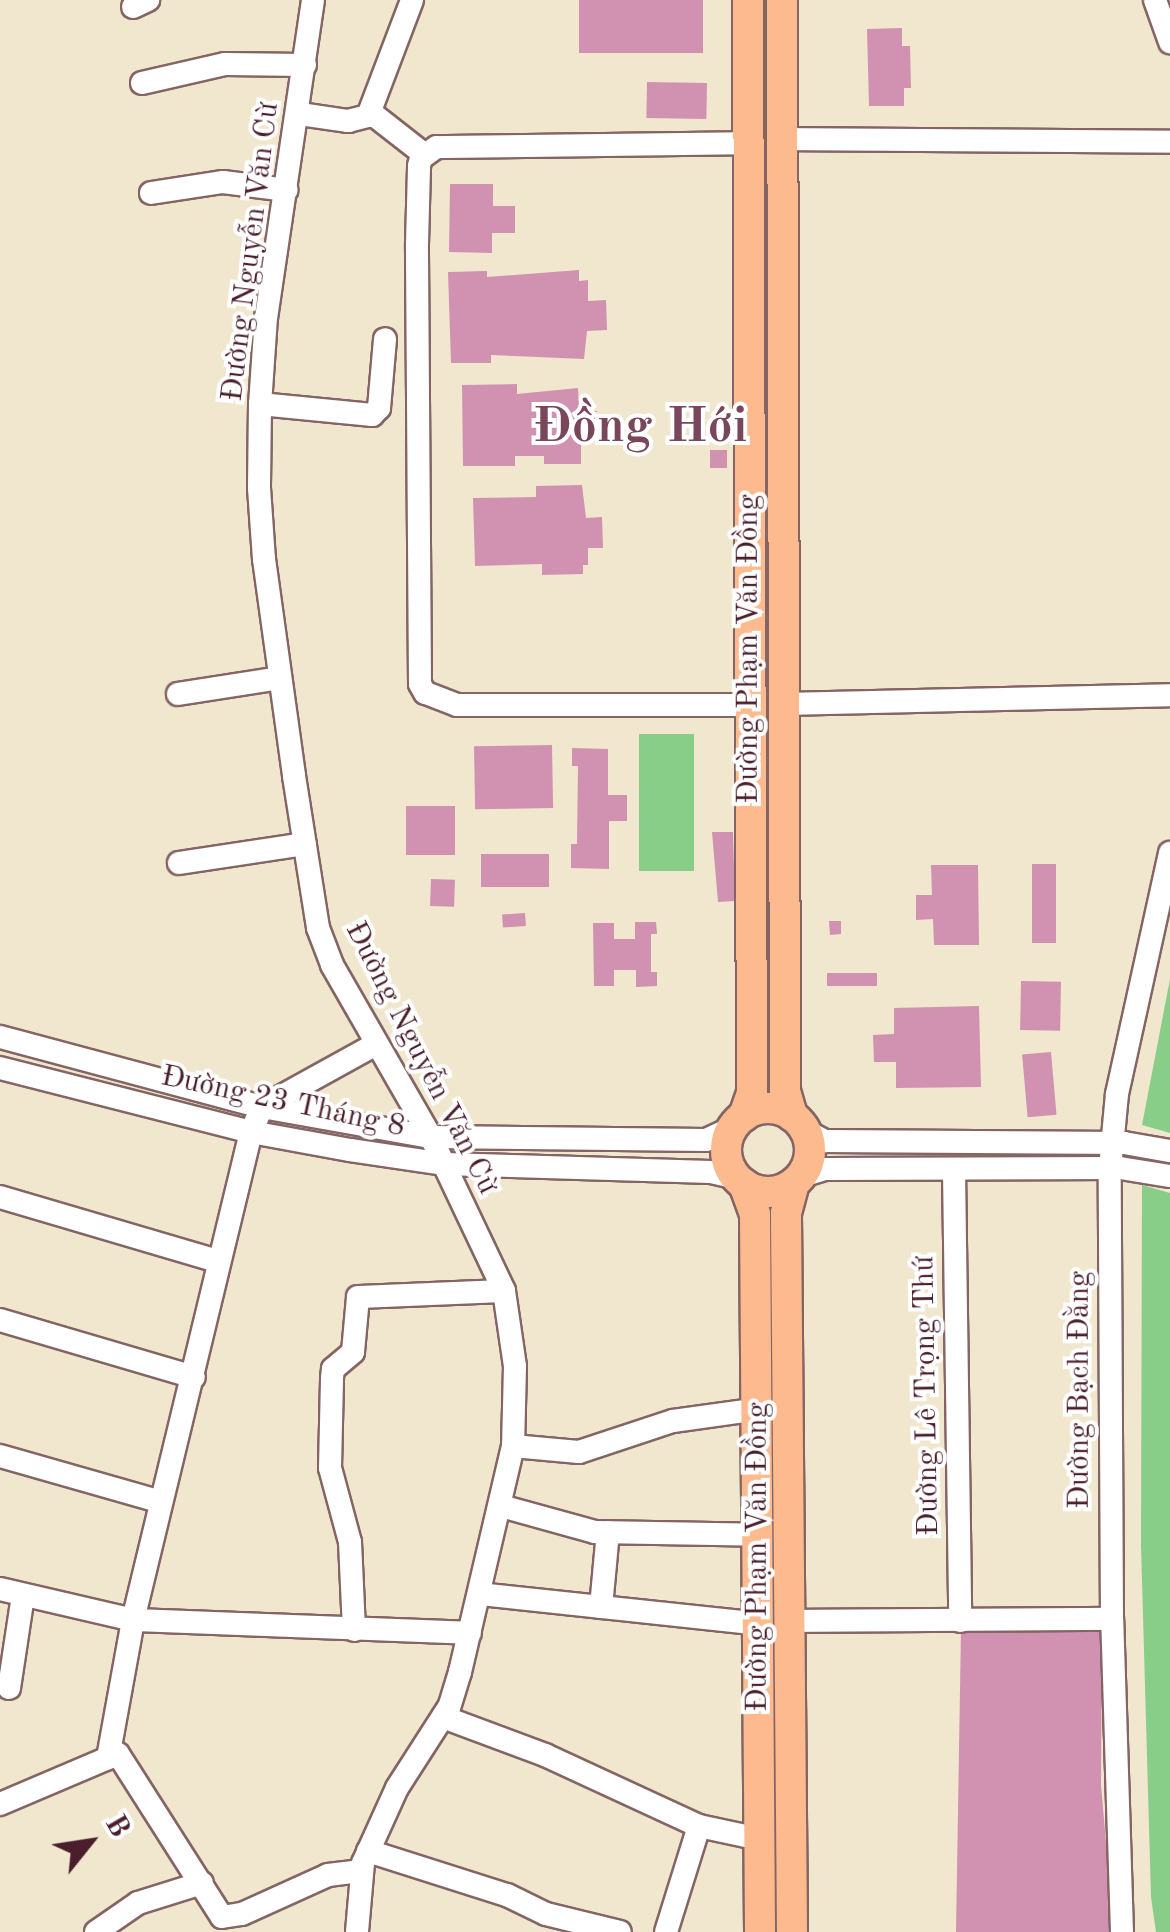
<!DOCTYPE html>
<meta charset="utf-8">
<style>
body{margin:0}
#map{position:relative;width:1170px;height:1932px;overflow:hidden;background:#f0e7ce;font-family:"Old Standard TT",serif}
div>[style]{position:absolute}
[style*='--x']{left:calc(var(--x)*1px);top:calc(var(--y)*1px);width:calc(var(--w)*1px);rotate:calc(var(--a)*1deg)}
.green>*{inset:0;background:#88ce88;transform-origin:0 0}
.building>*{inset:0;background:#d191b1;transform-origin:0 0}
.roads{filter:drop-shadow(2px 0 #846564) drop-shadow(-2px 0 #846564) drop-shadow(0 2px #846564) drop-shadow(0 -2px #846564)}
.minor>*{height:22px;margin:-11px;padding:0 11px;transform-origin:11px;border-radius:11px;background:#fff}
.major>*{height:30px;margin:-15px;padding:0 15px;transform-origin:15px;border-radius:15px;background:#fcba8e}
.major>.ring{margin:-15px;padding:0;box-sizing:content-box;background:none;border:30px solid #fcba8e;border-radius:50%}
span{translate:-50% -50%;white-space:nowrap;text-align:center;line-height:1.15;-webkit-text-stroke:8px #fff;paint-order:stroke}
.street-label{font-size:30px;color:#4a1f2b}
.town-label{font-size:50px;color:#79475a;font-weight:700}
.north{position:absolute;left:40px;top:1792px;width:100px;height:100px;-webkit-text-stroke:8px #fff;paint-order:stroke;rotate:60deg;font-size:28px;font-weight:700;line-height:40px;text-align:center;color:#4a1f2b}
.north::after{content:'';display:block;margin:auto;width:35px;height:45px;background:#4a1f2b;clip-path:polygon(50% 0,100% 100%,50% 72%,0 100%)}
</style>
<div id="map">
<div class="green">
<i style="left:639px;top:734px;width:55px;height:137px"></i>
<i style="clip-path:polygon(1170px 979px,1170px 1133px,1142px 1125px)"></i>
<i style="clip-path:polygon(1142px 1185px,1170px 1193px,1170px 1932px,1156px 1932px,1151px 1897px,1141px 1545px)"></i>
</div>
<div class="building">
<i style="left:579px;top:0;width:124px;height:53px"></i>
<i style="clip-path:polygon(902px 28px,902px 46px,910px 46px,911px 88px,904px 88px,904px 106px,869px 106px,867px 29px)"></i>
<i style="left:647px;top:82px;width:60px;height:36px;rotate:1deg"></i>
<i style="clip-path:polygon(450px 184px,493px 184px,493px 206px,515px 206px,515px 233px,492px 233px,492px 253px,449px 252px)"></i>
<i style="clip-path:polygon(579px 270px,579px 281px,588px 280px,588px 301px,606px 300px,607px 330px,587px 331px,584px 359px,491px 355px,491px 363px,451px 363px,448px 272px,487px 271px,487px 277px)"></i>
<i style="clip-path:polygon(517px 384px,517px 394px,578px 388px,579px 411px,597px 411px,597px 440px,581px 440px,581px 464px,544px 464px,544px 456px,515px 456px,515px 466px,463px 466px,462px 385px)"></i>
<i style="left:710px;top:450px;width:17px;height:18px"></i>
<i style="clip-path:polygon(582px 485px,586px 518px,602px 517px,603px 548px,588px 548px,588px 565px,583px 565px,583px 574px,542px 575px,542px 564px,475px 566px,473px 498px,536px 497px,536px 486px)"></i>
<i style="left:552px;top:745px;width:63px;height:78px;rotate:89deg"></i>
<i style="clip-path:polygon(572px 748px,608px 749px,608px 795px,627px 795px,627px 821px,609px 821px,609px 869px,571px 868px,571px 844px,577px 844px,578px 766px,572px 766px)"></i>
<i style="left:406px;top:806px;width:49px;height:49px"></i>
<i style="clip-path:polygon(712px 832px,733px 832px,735px 901px,718px 902px)"></i>
<i style="left:549px;top:854px;width:33px;height:68px;rotate:90deg"></i>
<i style="left:1032px;top:864px;width:24px;height:79px"></i>
<i style="clip-path:polygon(931px 865px,978px 865px,979px 945px,934px 945px,933px 919px,916px 920px,916px 895px,932px 895px)"></i>
<i style="left:431px;top:879px;width:24px;height:27px;rotate:2deg"></i>
<i style="left:525px;top:913px;width:13px;height:23px;rotate:86deg"></i>
<i style="clip-path:polygon(829px 921px,841px 921px,841px 934px,830px 935px)"></i>
<i style="clip-path:polygon(635px 922px,656px 922px,657px 934px,651px 934px,651px 972px,657px 972px,657px 986px,636px 987px,636px 970px,614px 970px,614px 986px,594px 986px,593px 923px,614px 923px,614px 939px,635px 939px)"></i>
<i style="left:877px;top:973px;width:13px;height:50px;rotate:90deg"></i>
<i style="left:1021px;top:981px;width:40px;height:49px;rotate:1deg"></i>
<i style="clip-path:polygon(979px 1006px,981px 1087px,896px 1088px,896px 1062px,874px 1062px,873px 1035px,894px 1034px,894px 1008px)"></i>
<i style="left:1051px;top:1052px;width:63px;height:29px;rotate:85deg"></i>
<i style="clip-path:polygon(961px 1629px,1102px 1630px,1101px 1785px,1114px 1932px,956px 1932px)"></i>
</div>
<div class="roads">
<div class="minor">
<i style="--x:313;--y:0;--w:320;--a:98.4"></i>
<i style="--x:266;--y:317;--w:87;--a:93.9"></i>
<i style="--x:260;--y:404;--w:84;--a:90.7"></i>
<i style="--x:259;--y:488;--w:71;--a:86"></i>
<i style="--x:264;--y:559;--w:219;--a:82.1"></i>
<i style="--x:294;--y:776;--w:154;--a:81"></i>
<i style="--x:318;--y:928;--w:40;--a:69"></i>
<i style="--x:332;--y:965;--w:198;--a:60.1"></i>
<i style="--x:431;--y:1137;--w:170;--a:64.6"></i>
<i style="--x:504;--y:1291;--w:76;--a:81.7"></i>
<i style="--x:515;--y:1366;--w:80;--a:91.4"></i>
<i style="--x:513;--y:1446;--w:232;--a:103.2"></i>
<i style="--x:460;--y:1672;--w:37;--a:107"></i>
<i style="--x:449;--y:1707;--w:96;--a:122.7"></i>
<i style="--x:397;--y:1788;--w:82;--a:114.4"></i>
<i style="--x:363;--y:1863;--w:69;--a:95"></i>
<i style="--x:1155;--y:0;--w:45;--a:70.3"></i>
<i style="--x:133;--y:7;--w:17;--a:-25"></i>
<i style="--x:142;--y:83;--w:85;--a:-12.9"></i>
<i style="--x:225;--y:64;--w:80;--a:0.7"></i>
<i style="--x:370;--y:112;--w:70;--a:38"></i>
<i style="--x:300;--y:114;--w:49;--a:8.3"></i>
<i style="--x:348;--y:121;--w:21;--a:-14"></i>
<i style="--x:368;--y:116;--w:124;--a:-69.2"></i>
<i style="--x:783;--y:139;--w:387;--a:0.4"></i>
<i style="--x:151;--y:193;--w:73;--a:-8.7"></i>
<i style="--x:223;--y:182;--w:64;--a:7.2"></i>
<i style="--x:260;--y:404;--w:113;--a:5.6"></i>
<i style="--x:372;--y:415;--w:10;--a:-45"></i>
<i style="--x:379;--y:408;--w:69;--a:-85"></i>
<i style="--x:178;--y:694;--w:103;--a:-8.9"></i>
<i style="--x:783;--y:704;--w:387;--a:-1.3"></i>
<i style="--x:748;--y:705;--w:291;--a:180"></i>
<i style="--x:457;--y:705;--w:34;--a:-159"></i>
<i style="--x:425;--y:693;--w:10;--a:-119"></i>
<i style="--x:420;--y:684;--w:440;--a:-90.4"></i>
<i style="--x:417;--y:244;--w:78;--a:-88.5"></i>
<i style="--x:419;--y:166;--w:8;--a:-76"></i>
<i style="--x:421;--y:158;--w:19;--a:-35"></i>
<i style="--x:437;--y:147;--w:314;--a:-0.7"></i>
<i style="--x:179;--y:863;--w:127;--a:-8.6"></i>
<i style="--x:0;--y:1037;--w:271;--a:15"></i>
<i style="--x:262;--y:1107;--w:172;--a:10.1"></i>
<i style="--x:431;--y:1137;--w:275;--a:0.6"></i>
<i style="--x:706;--y:1140;--w:29;--a:-25"></i>
<i style="--x:0;--y:1068;--w:259;--a:14.3"></i>
<i style="--x:251;--y:1132;--w:101;--a:10.3"></i>
<i style="--x:350;--y:1150;--w:96;--a:8.4"></i>
<i style="--x:445;--y:1164;--w:266;--a:1.7"></i>
<i style="--x:711;--y:1172;--w:27;--a:13"></i>
<i style="--x:804;--y:1130;--w:24;--a:28"></i>
<i style="--x:825;--y:1141;--w:299;--a:0.4"></i>
<i style="--x:1124;--y:1143;--w:47;--a:9.9"></i>
<i style="--x:954;--y:1170;--w:451;--a:89.2"></i>
<i style="--x:802;--y:1176;--w:24;--a:-17"></i>
<i style="--x:825;--y:1169;--w:295;--a:-0.2"></i>
<i style="--x:1120;--y:1168;--w:51;--a:9.1"></i>
<i style="--x:0;--y:1197;--w:227;--a:16.4"></i>
<i style="--x:0;--y:1320;--w:202;--a:16.4"></i>
<i style="--x:513;--y:1446;--w:66;--a:5.2"></i>
<i style="--x:579;--y:1452;--w:99;--a:-18.3"></i>
<i style="--x:673;--y:1421;--w:86;--a:-8"></i>
<i style="--x:0;--y:1456;--w:167;--a:15.9"></i>
<i style="--x:501;--y:1506;--w:98;--a:15.5"></i>
<i style="--x:595;--y:1532;--w:164;--a:1"></i>
<i style="--x:0;--y:1589;--w:137;--a:13.1"></i>
<i style="--x:133;--y:1620;--w:337;--a:2.2"></i>
<i style="--x:480;--y:1594;--w:281;--a:6.1"></i>
<i style="--x:601;--y:1607;--w:75;--a:-84.7"></i>
<i style="--x:790;--y:1621;--w:322;--a:-0.4"></i>
<i style="--x:354;--y:1630;--w:88;--a:-92.6"></i>
<i style="--x:350;--y:1542;--w:77;--a:-105.1"></i>
<i style="--x:330;--y:1468;--w:90;--a:-88.7"></i>
<i style="--x:332;--y:1378;--w:9;--a:-84"></i>
<i style="--x:333;--y:1369;--w:26;--a:-40"></i>
<i style="--x:353;--y:1352;--w:55;--a:-84.8"></i>
<i style="--x:358;--y:1297;--w:146;--a:-2.4"></i>
<i style="--x:9;--y:1688;--w:94;--a:-81.4"></i>
<i style="--x:443;--y:1717;--w:109;--a:20.4"></i>
<i style="--x:545;--y:1755;--w:170;--a:24.8"></i>
<i style="--x:699;--y:1826;--w:62;--a:12"></i>
<i style="--x:108;--y:1758;--w:140;--a:-79.7"></i>
<i style="--x:133;--y:1620;--w:502;--a:-76.41"></i>
<i style="--x:251;--y:1132;--w:27;--a:-66"></i>
<i style="--x:262;--y:1107;--w:130;--a:-28.9"></i>
<i style="--x:0;--y:1804;--w:128;--a:-23"></i>
<i style="--x:118;--y:1754;--w:193;--a:57.5"></i>
<i style="--x:222;--y:1917;--w:20;--a:-9"></i>
<i style="--x:242;--y:1914;--w:94;--a:-24.4"></i>
<i style="--x:328;--y:1875;--w:34;--a:-7"></i>
<i style="--x:368;--y:1851;--w:146;--a:17.6"></i>
<i style="--x:507;--y:1895;--w:43;--a:26"></i>
<i style="--x:546;--y:1914;--w:76;--a:13.7"></i>
<i style="--x:96;--y:1932;--w:51;--a:-34.6"></i>
<i style="--x:138;--y:1903;--w:67;--a:-17.4"></i>
<i style="--x:666;--y:1932;--w:111;--a:-72.7"></i>
<i style="--x:1122;--y:1932;--w:313;--a:-91.8"></i>
<i style="--x:1112;--y:1619;--w:451;--a:-90.3"></i>
<i style="--x:1110;--y:1168;--w:74;--a:-84.6"></i>
<i style="--x:1117;--y:1094;--w:247;--a:-77.6"></i>
</div>
<div class="major">
<i style="--x:782;--y:0;--w:1091;--a:89.84"></i>
<i style="--x:785;--y:1091;--w:26;--a:74"></i>
<i class="ring" style="left:726px;top:1108px;width:54px;height:54px"></i>
<i style="--x:744;--y:1116;--w:24;--a:-71"></i>
<i style="--x:752;--y:1093;--w:1093;--a:-90.21"></i>
<i style="--x:744;--y:1184;--w:32;--a:70"></i>
<i style="--x:755;--y:1214;--w:718;--a:89.6"></i>
<i style="--x:792;--y:1932;--w:719;--a:-90.48"></i>
<i style="--x:786;--y:1213;--w:31;--a:-75"></i>
</div>
</div>
<div class="street-label">
<span style="left:251px;top:252px;rotate:-83deg">Đường Nguyễn Văn Cừ</span>
<span style="left:749px;top:649px;rotate:-90deg">Đường Phạm Văn Đồng</span>
<span style="left:421px;top:1058px;rotate:63deg">Đường Nguyễn Văn Cừ</span>
<span style="left:283px;top:1102px;rotate:12deg">Đường 23 Tháng 8</span>
<span style="left:1080px;top:1390px;rotate:-90deg">Đường Bạch Đằng</span>
<span style="left:927px;top:1396px;rotate:-91deg">Đường Lê Trọng Thứ</span>
<span style="left:758px;top:1557px;rotate:-90deg">Đường Phạm Văn Đồng</span>
</div>
<div class="town-label">
<span style="left:640px;top:429px">Đồng Hới</span>
</div>
<div class="north">B</div>
</div>
